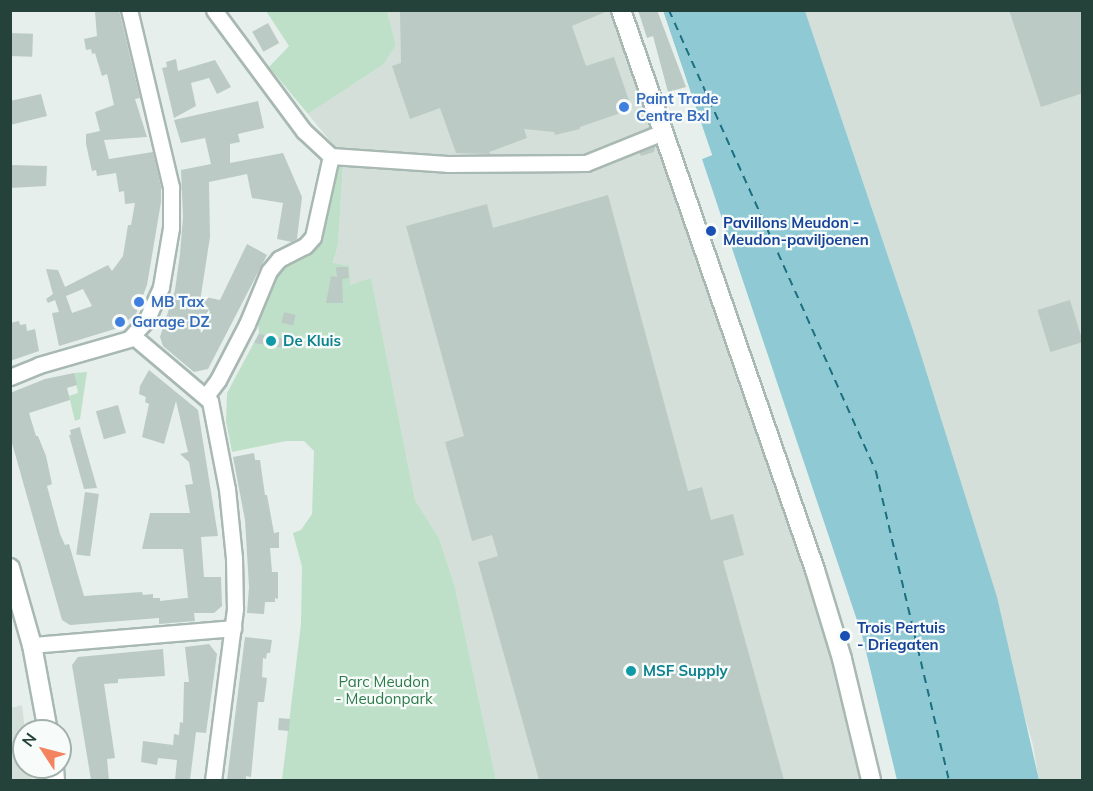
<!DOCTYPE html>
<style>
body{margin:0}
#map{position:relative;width:1093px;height:791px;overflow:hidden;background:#e6efeb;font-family:Mulish,sans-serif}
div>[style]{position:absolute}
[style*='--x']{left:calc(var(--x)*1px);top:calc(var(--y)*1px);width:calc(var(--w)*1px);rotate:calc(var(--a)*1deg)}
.built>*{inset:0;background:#d4dfda}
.green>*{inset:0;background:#bfe0c8}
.water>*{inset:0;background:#8ec9d4}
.pier>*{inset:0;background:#e6efeb}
.ferry>*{height:1.5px;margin-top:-0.75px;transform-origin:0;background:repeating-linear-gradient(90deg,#1c6f80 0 8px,transparent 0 14px)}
.building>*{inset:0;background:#bbcac4;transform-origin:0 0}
.roads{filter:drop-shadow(2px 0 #a8b8b2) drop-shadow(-2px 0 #a8b8b2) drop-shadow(0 2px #a8b8b2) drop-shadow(0 -2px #a8b8b2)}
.street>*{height:15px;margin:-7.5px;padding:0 7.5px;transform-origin:7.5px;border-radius:7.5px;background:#fff}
.secondary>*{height:18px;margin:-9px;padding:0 9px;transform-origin:9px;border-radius:9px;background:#fff}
.dots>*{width:16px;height:16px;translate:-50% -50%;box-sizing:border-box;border:3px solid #f7fbf9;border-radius:50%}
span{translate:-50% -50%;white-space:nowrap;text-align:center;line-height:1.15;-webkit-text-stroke:4.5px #f7fbf9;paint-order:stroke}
.shop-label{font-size:15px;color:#366cbe;font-weight:700}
.left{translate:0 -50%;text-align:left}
.transit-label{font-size:15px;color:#164399;font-weight:700}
.culture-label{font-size:15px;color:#0d838f;font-weight:700}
.park-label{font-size:15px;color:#2d7a4b}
.frame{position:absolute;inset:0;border:12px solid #24423a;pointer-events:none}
.north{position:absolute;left:12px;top:719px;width:60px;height:60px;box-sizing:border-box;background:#f7fbf9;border:2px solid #a3b1ad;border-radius:50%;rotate:306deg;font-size:16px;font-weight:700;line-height:24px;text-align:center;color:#24423a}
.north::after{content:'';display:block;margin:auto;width:21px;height:27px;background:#f4845f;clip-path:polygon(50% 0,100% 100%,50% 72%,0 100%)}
</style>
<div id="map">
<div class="built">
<i style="clip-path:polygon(387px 11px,616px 11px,845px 696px,866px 780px,496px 780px,455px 587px,439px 538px,415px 500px,371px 279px,350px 285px,333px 264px,338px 245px,343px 166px,340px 153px,308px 114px,384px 64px,396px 45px)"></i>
<i style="clip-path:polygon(805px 11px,1082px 11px,1082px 780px,1039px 780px,1033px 745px,915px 336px)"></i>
<i style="clip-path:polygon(22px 705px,25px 731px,24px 767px,30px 767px,32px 780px,11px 780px,11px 708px)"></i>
</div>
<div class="green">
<i style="clip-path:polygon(266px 11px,387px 11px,396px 45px,384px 64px,308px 114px,269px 67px,289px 46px)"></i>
<i style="clip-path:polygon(343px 166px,338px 245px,333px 263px,349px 266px,350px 285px,371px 278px,415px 500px,439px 538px,455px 587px,496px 780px,282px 780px,301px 624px,302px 567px,293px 533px,301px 530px,312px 514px,314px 451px,304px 441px,286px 441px,232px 452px,226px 421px,227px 393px,259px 333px,258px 323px,265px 300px,279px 266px,308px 247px,333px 168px)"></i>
<i style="clip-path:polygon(87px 372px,80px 419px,75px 421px,69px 396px,78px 393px,74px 373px)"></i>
</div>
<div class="water">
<i style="clip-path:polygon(663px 11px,805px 11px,915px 336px,997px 597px,1039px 780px,897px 780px,862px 635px,702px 159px,712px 155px)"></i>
</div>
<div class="pier">
<i style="clip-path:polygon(660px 10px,663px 11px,712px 155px,699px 160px,708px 154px)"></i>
</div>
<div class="ferry">
<i style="--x:669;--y:10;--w:505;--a:65.82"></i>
<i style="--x:876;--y:471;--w:318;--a:76.7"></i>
</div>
<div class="building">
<i style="clip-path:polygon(evenodd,119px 10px,140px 98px,135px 99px,147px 137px,104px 140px,109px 159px,153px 152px,161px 187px,161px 202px,147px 285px,136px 314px,118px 328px,59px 346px,52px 313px,59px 312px,55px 300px,48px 303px,46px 299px,53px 294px,46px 269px,58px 270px,65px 287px,108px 265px,112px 271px,123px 256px,128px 225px,131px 225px,135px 203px,125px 204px,124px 191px,119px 192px,116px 173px,97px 176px,96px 170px,92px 171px,86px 144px,86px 134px,100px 131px,95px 112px,114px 105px,107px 74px,102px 76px,95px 53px,92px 54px,91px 49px,86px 50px,84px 39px,97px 36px,95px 12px,119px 10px,83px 289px,92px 306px,72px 313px,66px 296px,83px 289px)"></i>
<i style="clip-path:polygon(400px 10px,610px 10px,572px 26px,586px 66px,614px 57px,632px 109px,580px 127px,580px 129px,555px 135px,554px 132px,524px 129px,527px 138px,489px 152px,490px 154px,456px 153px,440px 108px,410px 119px,392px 66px,401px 63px)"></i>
<i style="clip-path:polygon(638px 10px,657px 10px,686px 87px,668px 92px,653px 36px,647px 38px)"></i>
<i style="clip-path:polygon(1009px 10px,1083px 10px,1083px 93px,1041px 107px)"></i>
<i style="left:268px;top:23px;width:23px;height:18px;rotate:61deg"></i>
<i style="left:10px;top:33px;width:23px;height:23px;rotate:2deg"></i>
<i style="clip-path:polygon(176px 59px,178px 71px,215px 60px,231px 87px,217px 94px,209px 78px,191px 83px,196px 106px,174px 118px,162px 68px,167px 67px,166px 62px)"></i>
<i style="clip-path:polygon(41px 94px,47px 116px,10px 125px,10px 101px)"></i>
<i style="clip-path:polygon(258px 101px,264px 128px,238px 134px,240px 142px,230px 144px,230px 163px,283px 153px,302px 197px,297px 239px,292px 242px,277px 239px,283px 203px,252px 198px,247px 174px,209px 182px,210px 237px,199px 308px,206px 297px,220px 300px,247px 244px,267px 255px,208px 369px,194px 372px,163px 346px,160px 337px,175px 290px,180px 254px,183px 217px,181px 170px,211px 164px,205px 138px,181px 143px,174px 120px)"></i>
<i style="clip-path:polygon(655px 146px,654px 152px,641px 156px,639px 152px)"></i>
<i style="clip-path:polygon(10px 165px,47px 166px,46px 186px,10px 188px)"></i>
<i style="clip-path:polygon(608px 195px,688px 491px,702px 487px,711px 520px,733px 514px,744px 555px,723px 561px,784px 780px,539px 780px,478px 562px,498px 556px,492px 535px,472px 541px,445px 442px,464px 436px,406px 226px,487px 204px,493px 228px)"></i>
<i style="clip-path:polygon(336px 267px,348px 267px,349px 278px,342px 279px,343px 303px,326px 303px,331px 276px,337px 277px)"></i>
<i style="left:1070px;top:300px;width:44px;height:34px;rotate:73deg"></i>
<i style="left:284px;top:312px;width:12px;height:11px;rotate:14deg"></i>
<i style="clip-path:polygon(19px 321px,20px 325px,26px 324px,27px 331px,35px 329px,39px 351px,10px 361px,10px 323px)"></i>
<i style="clip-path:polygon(259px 334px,286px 339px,284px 348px,254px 343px)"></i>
<i style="clip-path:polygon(149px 370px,198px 410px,218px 536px,201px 537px,204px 577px,221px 577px,222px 606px,214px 613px,194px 613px,195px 621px,159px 624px,159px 618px,70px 625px,62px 620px,10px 436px,10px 393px,45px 379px,74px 373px,77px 385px,67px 388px,70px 400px,29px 413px,36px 436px,38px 436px,46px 456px,52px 484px,47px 486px,60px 534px,65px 545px,69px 544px,84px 596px,142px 592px,143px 595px,153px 594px,153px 598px,160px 598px,160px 601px,186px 598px,188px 598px,183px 549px,142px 549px,150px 513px,190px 513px,185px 485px,193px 484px,189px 462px,180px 454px,188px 452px,176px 401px,164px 444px,142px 437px,149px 404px,145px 402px,146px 397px,139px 394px,140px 386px)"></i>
<i style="left:118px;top:405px;width:29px;height:23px;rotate:74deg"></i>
<i style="clip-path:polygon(80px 427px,81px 432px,97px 488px,84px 489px,69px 435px,71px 435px,70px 430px)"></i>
<i style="clip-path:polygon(254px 453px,255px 460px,260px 460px,265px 495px,267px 495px,274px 533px,279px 532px,279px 548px,270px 548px,272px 572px,278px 572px,278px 599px,275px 598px,275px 602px,265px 602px,264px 614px,247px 613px,249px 587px,245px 520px,233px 457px)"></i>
<i style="left:85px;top:492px;width:14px;height:63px;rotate:8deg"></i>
<i style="clip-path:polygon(245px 637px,272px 640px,270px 653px,267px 653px,266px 659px,263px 658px,262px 677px,267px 678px,264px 702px,258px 702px,251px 777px,246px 776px,246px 780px,227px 780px)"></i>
<i style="clip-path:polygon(209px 644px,217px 654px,206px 733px,196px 732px,190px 780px,175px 780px,177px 760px,158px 758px,157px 765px,141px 762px,143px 741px,173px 745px,174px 734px,179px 735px,180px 722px,183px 723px,184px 682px,189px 682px,185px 647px)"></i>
<i style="clip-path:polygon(163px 649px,165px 676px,118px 679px,118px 683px,104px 684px,115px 758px,107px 759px,109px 780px,91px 780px,72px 665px,78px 657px)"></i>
<i style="left:279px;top:718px;width:11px;height:12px;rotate:5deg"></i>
</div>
<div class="roads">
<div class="street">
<i style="--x:214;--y:10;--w:151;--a:53.4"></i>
<i style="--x:304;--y:131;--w:37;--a:43"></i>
<i style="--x:331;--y:156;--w:116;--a:3.9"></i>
<i style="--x:447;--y:164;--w:139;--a:-0.4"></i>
<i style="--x:586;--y:163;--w:83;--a:-21.9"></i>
<i style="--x:133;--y:336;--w:101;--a:40.2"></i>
<i style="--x:210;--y:401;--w:90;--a:79.1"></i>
<i style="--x:227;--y:489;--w:69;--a:84.2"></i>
<i style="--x:234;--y:558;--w:51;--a:88.9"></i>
<i style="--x:235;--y:609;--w:172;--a:97.3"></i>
<i style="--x:10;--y:377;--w:31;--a:-22"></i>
<i style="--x:39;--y:365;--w:94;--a:-16.1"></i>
<i style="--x:129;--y:339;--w:25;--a:-47"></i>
<i style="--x:146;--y:321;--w:37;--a:-66"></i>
<i style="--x:161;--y:287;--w:60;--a:-80.4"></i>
<i style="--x:171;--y:228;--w:41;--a:-90"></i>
<i style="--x:171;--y:187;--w:182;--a:-103.3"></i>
<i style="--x:206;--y:396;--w:20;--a:-53"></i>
<i style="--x:218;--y:380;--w:63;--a:-62.6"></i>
<i style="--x:247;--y:324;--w:57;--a:-67.5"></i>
<i style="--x:269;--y:271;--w:16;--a:-50"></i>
<i style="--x:279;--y:259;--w:29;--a:-27"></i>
<i style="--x:305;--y:246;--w:12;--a:-48"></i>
<i style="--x:313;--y:237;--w:83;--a:-77.5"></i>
<i style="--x:32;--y:645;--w:202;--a:-4.8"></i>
</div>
<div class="secondary">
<i style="--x:621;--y:10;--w:593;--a:70.89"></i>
<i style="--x:815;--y:570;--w:93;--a:73.1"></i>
<i style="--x:842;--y:659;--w:124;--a:76.5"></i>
<i style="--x:10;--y:568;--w:80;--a:74.1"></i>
<i style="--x:32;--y:645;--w:87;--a:79.5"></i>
<i style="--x:54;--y:767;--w:13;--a:86"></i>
</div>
</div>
<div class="dots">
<i style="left:624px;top:107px;background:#3f7fe0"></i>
<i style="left:711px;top:231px;background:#1a4fb4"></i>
<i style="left:139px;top:302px;background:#3f7fe0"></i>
<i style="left:120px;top:322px;background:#3f7fe0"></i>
<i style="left:271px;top:341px;background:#0f9aa8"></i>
<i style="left:845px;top:636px;background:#1a4fb4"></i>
<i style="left:631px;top:671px;background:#0f9aa8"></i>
</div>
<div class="shop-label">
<span class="left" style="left:636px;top:107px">Paint Trade<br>Centre Bxl</span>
<span class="left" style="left:151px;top:302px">MB Tax</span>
<span class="left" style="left:132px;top:322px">Garage DZ</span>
</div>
<div class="transit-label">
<span class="left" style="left:723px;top:231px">Pavillons Meudon -<br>Meudon-paviljoenen</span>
<span class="left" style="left:857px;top:636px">Trois Pertuis<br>- Driegaten</span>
</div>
<div class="culture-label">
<span class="left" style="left:283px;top:341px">De Kluis</span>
<span class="left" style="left:643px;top:671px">MSF Supply</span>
</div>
<div class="park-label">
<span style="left:384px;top:690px">Parc Meudon<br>- Meudonpark</span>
</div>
<div class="frame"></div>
<div class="north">N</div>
</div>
